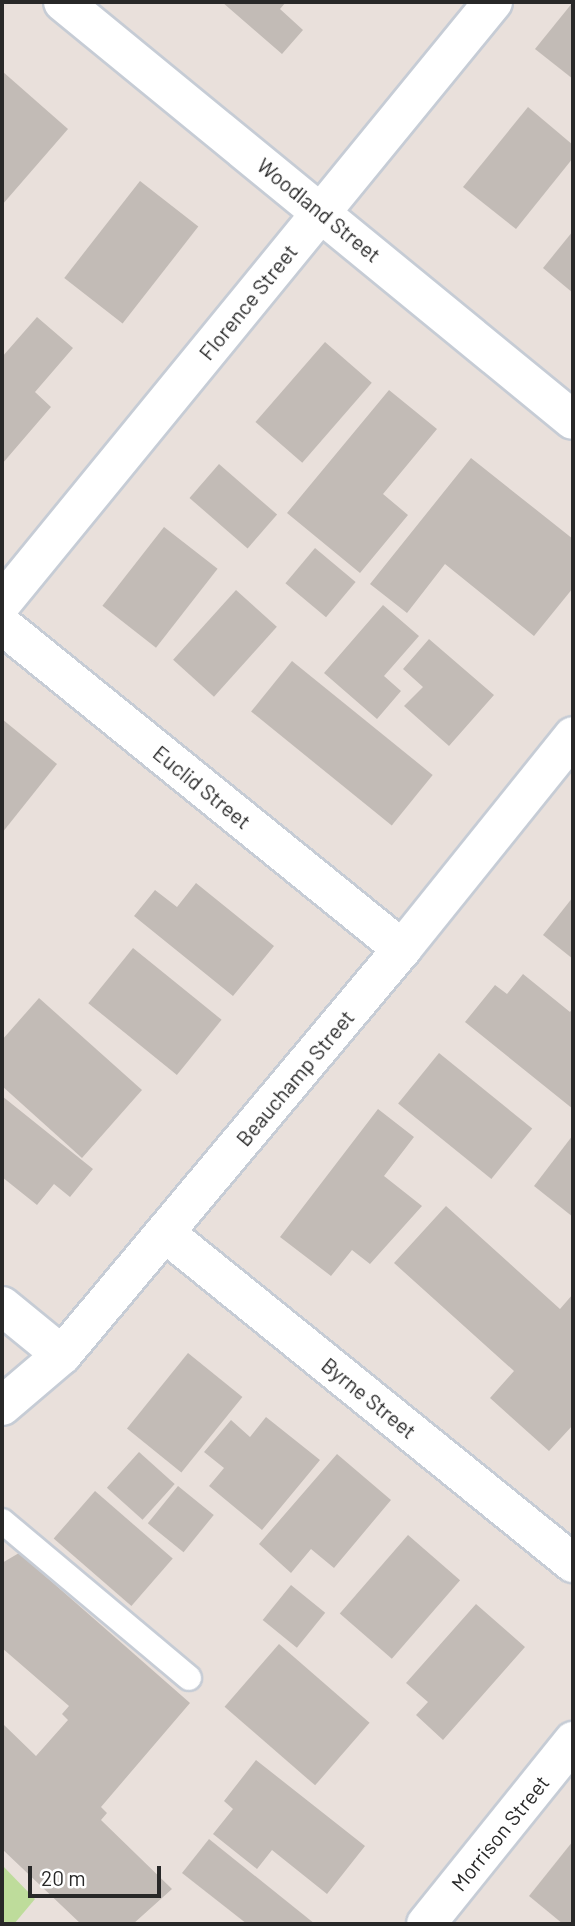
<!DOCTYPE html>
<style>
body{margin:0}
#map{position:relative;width:575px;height:1926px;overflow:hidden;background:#e9e0db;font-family:Barlow,sans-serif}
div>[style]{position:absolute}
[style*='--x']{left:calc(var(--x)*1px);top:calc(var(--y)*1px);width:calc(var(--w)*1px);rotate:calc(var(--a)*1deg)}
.green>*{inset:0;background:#bedc9b}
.building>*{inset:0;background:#c2bbb6;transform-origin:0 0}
.roads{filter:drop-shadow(2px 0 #c6ccd5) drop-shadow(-2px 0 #c6ccd5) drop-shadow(0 2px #c6ccd5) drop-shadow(0 -2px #c6ccd5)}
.service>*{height:24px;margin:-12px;padding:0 12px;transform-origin:12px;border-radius:12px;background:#fff}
.minor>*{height:38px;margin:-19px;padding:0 19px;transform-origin:19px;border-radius:19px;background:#fff}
.tertiary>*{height:38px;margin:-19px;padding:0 19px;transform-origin:19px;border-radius:19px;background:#fff}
span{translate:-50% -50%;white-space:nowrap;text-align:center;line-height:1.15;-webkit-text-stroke:5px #fff;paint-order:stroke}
.street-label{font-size:21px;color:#282828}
.frame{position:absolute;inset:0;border:4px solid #282828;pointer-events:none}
.scale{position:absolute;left:28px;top:1866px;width:133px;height:32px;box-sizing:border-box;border:4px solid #282828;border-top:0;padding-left:9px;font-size:21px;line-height:24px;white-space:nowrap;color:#282828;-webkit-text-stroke:5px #fff;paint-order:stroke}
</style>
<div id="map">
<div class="green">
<i style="clip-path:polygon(2px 1865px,35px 1899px,14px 1924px,2px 1924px)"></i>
</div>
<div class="building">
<i style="clip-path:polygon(222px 2px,286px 2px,280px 9px,303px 30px,282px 54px)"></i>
<i style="clip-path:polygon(573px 2px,573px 79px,535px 49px)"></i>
<i style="clip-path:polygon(2px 71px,68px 129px,2px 205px)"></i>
<i style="clip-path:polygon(528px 107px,573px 145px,573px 158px,516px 229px,463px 187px)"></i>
<i style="left:140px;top:181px;width:74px;height:123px;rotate:38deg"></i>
<i style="clip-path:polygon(573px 231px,573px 293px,543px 268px)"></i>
<i style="clip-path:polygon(37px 317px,73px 348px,35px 392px,51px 407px,2px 464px,2px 357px)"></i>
<i style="left:325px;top:342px;width:62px;height:106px;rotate:41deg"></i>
<i style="clip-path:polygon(389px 390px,437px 429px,383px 494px,408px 515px,360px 573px,287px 513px)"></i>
<i style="clip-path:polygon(471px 458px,573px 539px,573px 588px,534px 636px,445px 564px,407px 613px,370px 584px)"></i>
<i style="left:219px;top:464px;width:77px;height:45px;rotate:41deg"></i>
<i style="left:164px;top:527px;width:68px;height:100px;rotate:38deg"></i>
<i style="left:315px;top:548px;width:53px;height:46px;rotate:40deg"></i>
<i style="left:236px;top:590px;width:55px;height:94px;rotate:42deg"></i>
<i style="clip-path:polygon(383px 605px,419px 636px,384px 676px,401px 691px,377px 719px,324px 673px)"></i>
<i style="clip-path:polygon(429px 639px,494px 695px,449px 746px,404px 706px,423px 687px,403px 669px)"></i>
<i style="left:292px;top:661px;width:181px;height:65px;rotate:39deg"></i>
<i style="clip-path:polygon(2px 719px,57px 764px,2px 833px)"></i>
<i style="clip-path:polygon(196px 883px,274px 946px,233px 996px,134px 916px,155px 890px,177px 907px)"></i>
<i style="clip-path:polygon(573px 897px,573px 959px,543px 935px)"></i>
<i style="left:133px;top:948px;width:114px;height:71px;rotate:39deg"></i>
<i style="clip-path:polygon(523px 974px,570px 1012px,573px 1008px,573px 1109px,465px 1022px,495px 985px,507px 994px)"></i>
<i style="clip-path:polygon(39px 998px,142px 1090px,82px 1158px,2px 1086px,2px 1040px)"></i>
<i style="left:439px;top:1053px;width:120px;height:65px;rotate:39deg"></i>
<i style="clip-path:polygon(2px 1096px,93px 1169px,70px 1197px,54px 1184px,37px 1205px,2px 1177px)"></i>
<i style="clip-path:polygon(378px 1109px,414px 1137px,384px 1176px,422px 1206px,370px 1264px,352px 1250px,331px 1276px,280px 1237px)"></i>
<i style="clip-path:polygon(573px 1135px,573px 1217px,534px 1186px)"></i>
<i style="clip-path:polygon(446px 1206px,560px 1309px,573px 1294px,573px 1425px,549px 1451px,490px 1398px,514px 1371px,394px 1263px)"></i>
<i style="left:188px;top:1353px;width:70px;height:97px;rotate:39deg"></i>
<i style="clip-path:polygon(266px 1417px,320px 1460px,262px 1530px,209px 1486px,224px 1468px,204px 1452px,231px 1420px,250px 1437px)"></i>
<i style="left:139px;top:1452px;width:48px;height:48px;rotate:42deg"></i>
<i style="clip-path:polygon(337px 1454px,391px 1500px,334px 1568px,311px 1549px,291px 1573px,259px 1544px)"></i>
<i style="left:178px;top:1486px;width:46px;height:48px;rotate:39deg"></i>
<i style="left:95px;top:1491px;width:103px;height:63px;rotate:41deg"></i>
<i style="left:408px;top:1535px;width:69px;height:104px;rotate:41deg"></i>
<i style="clip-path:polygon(19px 1553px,190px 1703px,101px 1807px,107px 1813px,101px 1820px,172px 1889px,133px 1924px,81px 1924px,2px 1849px,2px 1723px,36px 1756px,68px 1720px,62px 1714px,69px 1706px,2px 1648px,2px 1563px)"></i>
<i style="left:291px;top:1585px;width:44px;height:45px;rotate:39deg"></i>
<i style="clip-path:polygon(476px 1604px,525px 1647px,443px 1740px,416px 1715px,428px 1702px,406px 1683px)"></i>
<i style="left:279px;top:1644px;width:120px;height:83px;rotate:41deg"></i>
<i style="clip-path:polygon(256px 1760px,365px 1846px,327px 1894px,272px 1850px,257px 1869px,213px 1834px,233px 1809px,224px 1801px)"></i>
<i style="clip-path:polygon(209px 1839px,315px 1924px,247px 1924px,182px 1873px)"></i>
<i style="clip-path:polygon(573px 1841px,573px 1924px,563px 1924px,529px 1896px)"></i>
</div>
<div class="roads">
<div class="service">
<i style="--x:2;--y:1521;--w:244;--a:40"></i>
</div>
<div class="minor">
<i style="--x:63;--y:2;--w:659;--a:39.34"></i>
<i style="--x:2;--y:603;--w:776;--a:-50.75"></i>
<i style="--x:2;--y:625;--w:515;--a:39.01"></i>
<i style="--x:165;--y:1233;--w:525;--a:38.97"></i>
<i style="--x:2;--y:1306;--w:77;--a:39.2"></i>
<i style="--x:426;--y:1924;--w:235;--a:-51.2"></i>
</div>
<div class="tertiary">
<i style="--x:2;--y:1406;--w:79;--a:-40.4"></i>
<i style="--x:62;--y:1355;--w:530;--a:-50.06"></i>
<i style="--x:402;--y:949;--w:273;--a:-51.2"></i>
</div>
</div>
<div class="street-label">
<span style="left:319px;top:210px;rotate:39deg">Woodland Street</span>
<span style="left:248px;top:302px;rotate:-51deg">Florence Street</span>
<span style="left:202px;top:787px;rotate:39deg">Euclid Street</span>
<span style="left:295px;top:1078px;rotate:-50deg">Beauchamp Street</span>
<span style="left:369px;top:1398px;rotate:39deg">Byrne Street</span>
<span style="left:500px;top:1833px;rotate:-51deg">Morrison Street</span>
</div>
<div class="frame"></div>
<div class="scale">20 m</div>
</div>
